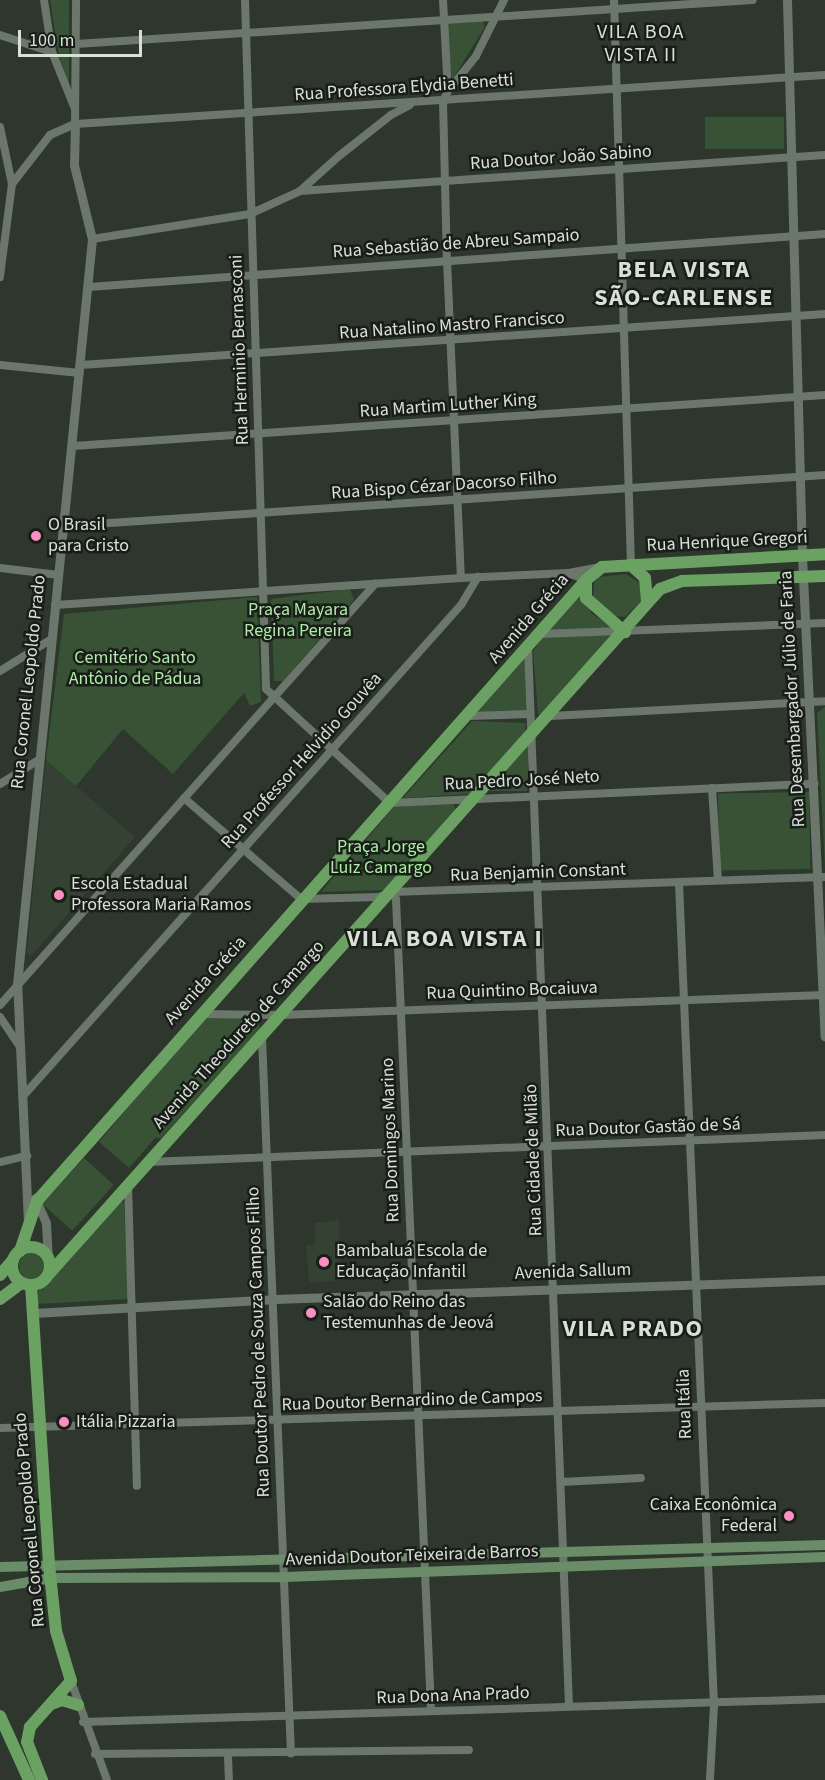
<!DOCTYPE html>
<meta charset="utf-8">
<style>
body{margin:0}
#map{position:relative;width:825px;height:1780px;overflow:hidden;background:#2d372c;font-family:"Source Sans 3",sans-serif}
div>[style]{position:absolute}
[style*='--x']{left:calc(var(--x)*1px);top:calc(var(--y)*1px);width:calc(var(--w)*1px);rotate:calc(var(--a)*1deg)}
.built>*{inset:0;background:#344232}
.green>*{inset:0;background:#385235;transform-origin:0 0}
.round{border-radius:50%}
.minor>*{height:8px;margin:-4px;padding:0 4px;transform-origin:4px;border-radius:4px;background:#6c776b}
.tertiary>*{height:9px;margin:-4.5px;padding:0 4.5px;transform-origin:4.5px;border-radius:4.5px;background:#6c776b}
.secondary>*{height:10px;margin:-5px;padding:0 5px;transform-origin:5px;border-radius:5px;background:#6b8c68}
.primary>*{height:12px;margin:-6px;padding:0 6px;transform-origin:6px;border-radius:6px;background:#6ba264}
.primary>.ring{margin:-6px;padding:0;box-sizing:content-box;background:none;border:12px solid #6ba264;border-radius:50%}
.dots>*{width:16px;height:16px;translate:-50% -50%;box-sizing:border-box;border:3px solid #181d18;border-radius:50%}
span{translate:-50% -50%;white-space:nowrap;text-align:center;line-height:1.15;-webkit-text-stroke:5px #181d18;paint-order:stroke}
.street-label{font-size:18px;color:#d9e0d8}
.poi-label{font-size:18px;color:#d9e0d8}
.left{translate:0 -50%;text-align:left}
.right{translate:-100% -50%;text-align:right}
.park-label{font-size:18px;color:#aceda4}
.neighbourhood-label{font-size:20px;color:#d9e0d8;letter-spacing:1.5px}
.district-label{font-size:24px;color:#d9e0d8;font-weight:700;letter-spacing:1.5px}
.scale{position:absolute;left:18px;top:30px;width:124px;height:27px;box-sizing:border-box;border:3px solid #d9e0d8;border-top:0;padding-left:8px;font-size:18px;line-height:21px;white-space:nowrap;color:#d9e0d8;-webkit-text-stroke:4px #181d18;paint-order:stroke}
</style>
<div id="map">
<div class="built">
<i style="clip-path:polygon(46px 760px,135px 837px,31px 956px,27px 952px)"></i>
<i style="clip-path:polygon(339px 1220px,340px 1280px,309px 1283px,306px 1245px,315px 1245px,315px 1223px)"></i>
</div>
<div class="green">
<i style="clip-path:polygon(50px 0,69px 0,69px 82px,62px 74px)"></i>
<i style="clip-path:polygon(482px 18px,485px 27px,452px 80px,446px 23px)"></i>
<i style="left:784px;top:117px;width:32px;height:79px;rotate:90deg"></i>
<i style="clip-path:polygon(626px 574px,642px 585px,643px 599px,625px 617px,611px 616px,593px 596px,594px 583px,599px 577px)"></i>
<i style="clip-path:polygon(350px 589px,354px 600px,283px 681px,274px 681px,271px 599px)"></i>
<i style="clip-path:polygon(580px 592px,592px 614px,615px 628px,548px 632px)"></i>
<i style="clip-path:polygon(257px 597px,261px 702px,250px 706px,244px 693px,173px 774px,123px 729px,76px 786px,46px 760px,64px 614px)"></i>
<i style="clip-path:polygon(611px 635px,541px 714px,538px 714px,533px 651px,543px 637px)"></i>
<i style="clip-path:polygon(525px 657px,526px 711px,479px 713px,478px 711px)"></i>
<i style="clip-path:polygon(825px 707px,825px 868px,817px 713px)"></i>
<i style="clip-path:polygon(472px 721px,526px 723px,525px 732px,469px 794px,403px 798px)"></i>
<i style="clip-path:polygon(530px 741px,527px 791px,489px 791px,489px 789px)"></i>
<i style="left:809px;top:792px;width:77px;height:91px;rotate:89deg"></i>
<i style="clip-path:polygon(453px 803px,456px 810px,386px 890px,321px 892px,394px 807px)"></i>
<i style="clip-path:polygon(258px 1016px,260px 1029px,161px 1138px,155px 1138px,129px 1168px,99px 1142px,204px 1017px)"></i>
<i style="left:84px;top:1158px;width:40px;height:62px;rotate:42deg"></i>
<i style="clip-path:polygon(119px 1198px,124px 1204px,128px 1299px,38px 1304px,38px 1292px)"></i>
<i class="round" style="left:19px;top:1253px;width:26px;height:26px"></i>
</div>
<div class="minor">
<i style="--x:44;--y:0;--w:53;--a:81.3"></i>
<i style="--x:52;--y:52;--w:61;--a:68"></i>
<i style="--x:245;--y:0;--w:689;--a:88.25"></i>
<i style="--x:266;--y:689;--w:168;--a:42.6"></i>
<i style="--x:390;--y:803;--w:425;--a:-2.6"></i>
<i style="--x:443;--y:0;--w:91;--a:86.9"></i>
<i style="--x:448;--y:91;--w:11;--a:117"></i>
<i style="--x:443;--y:101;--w:159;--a:88.6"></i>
<i style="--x:447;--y:260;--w:318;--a:87.5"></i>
<i style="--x:614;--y:0;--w:565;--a:88.28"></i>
<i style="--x:0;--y:35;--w:55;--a:18.1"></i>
<i style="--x:76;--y:44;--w:678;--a:-3.72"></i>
<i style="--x:448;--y:91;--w:45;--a:-51.3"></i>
<i style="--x:476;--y:56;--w:63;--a:-63.4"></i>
<i style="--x:75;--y:124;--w:124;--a:-89.5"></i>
<i style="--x:0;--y:127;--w:58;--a:78.1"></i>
<i style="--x:12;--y:184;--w:94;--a:97.4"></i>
<i style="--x:12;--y:184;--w:62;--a:-52.2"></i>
<i style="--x:50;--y:135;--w:27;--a:-24"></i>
<i style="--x:75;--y:124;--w:752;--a:-3.74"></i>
<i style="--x:300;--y:191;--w:526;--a:-3.92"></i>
<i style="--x:92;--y:239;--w:160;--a:-9"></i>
<i style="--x:250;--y:214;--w:55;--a:-24.7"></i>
<i style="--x:300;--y:191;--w:52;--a:-41.9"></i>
<i style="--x:339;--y:156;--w:66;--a:-38.3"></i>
<i style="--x:391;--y:115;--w:21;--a:-28"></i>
<i style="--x:89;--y:287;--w:738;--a:-4.12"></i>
<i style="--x:0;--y:365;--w:80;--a:5.7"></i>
<i style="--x:81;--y:365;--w:746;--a:-3.92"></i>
<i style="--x:73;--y:446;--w:754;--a:-3.88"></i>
<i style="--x:65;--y:526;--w:762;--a:-3.84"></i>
<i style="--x:0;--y:568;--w:59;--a:6.8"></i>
<i style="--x:569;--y:573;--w:32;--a:-11"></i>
<i style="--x:55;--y:605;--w:407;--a:-3.8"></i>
<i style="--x:461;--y:578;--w:107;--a:-2.7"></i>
<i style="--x:568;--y:573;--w:19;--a:21"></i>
<i style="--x:541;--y:634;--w:284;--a:-2.2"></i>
<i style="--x:528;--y:648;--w:1059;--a:87.78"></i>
<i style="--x:0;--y:671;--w:59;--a:-31.8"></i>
<i style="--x:469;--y:716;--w:61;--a:-1.9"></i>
<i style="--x:551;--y:716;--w:274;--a:-3.1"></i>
<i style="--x:0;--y:784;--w:44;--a:-31.9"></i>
<i style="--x:712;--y:788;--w:92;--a:86.3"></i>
<i style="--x:184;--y:798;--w:155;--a:40.8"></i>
<i style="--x:301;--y:899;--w:78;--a:-1.5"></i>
<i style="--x:379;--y:897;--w:14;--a:-21"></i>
<i style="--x:392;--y:892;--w:433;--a:-2"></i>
<i style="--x:679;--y:883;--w:823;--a:87.56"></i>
<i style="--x:714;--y:1705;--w:75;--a:93.1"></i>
<i style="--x:392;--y:892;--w:8;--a:60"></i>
<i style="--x:396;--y:899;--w:812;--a:87.53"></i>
<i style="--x:0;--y:1005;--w:564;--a:-48.31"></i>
<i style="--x:201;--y:1014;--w:80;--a:0.7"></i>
<i style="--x:281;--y:1015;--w:544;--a:-2.11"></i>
<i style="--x:0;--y:1017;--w:34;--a:56"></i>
<i style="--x:262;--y:1038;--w:716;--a:87.68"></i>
<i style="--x:24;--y:1095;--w:657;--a:-48.27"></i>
<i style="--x:461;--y:605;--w:33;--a:-59"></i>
<i style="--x:0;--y:1162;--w:28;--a:-13"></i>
<i style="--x:149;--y:1162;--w:677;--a:-2.29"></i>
<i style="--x:128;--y:1185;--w:301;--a:88.3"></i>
<i style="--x:0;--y:1428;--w:825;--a:-1.74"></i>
<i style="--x:561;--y:1482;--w:80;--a:-2.9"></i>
<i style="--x:71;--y:1681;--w:105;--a:70"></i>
<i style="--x:83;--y:1722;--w:742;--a:-1.78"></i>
<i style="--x:95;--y:1754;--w:374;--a:-0.6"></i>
<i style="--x:228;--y:1755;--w:25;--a:88"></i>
</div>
<div class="tertiary">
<i style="--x:787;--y:0;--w:556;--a:88.45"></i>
<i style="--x:802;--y:556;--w:481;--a:87.3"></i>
<i style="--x:35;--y:1198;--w:27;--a:66"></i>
<i style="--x:46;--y:1223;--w:34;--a:87"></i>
<i style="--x:28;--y:1222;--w:238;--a:-92.6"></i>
<i style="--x:17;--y:984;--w:749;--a:-84.25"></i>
<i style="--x:92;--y:239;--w:76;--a:-103.7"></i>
<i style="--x:74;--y:165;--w:41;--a:-88.6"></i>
<i style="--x:34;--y:1313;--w:240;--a:-3.3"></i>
<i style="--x:274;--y:1299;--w:551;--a:-1.97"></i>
</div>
<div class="secondary">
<i style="--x:0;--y:1567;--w:825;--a:-1.53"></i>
<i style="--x:0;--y:1587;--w:52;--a:-10"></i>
<i style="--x:51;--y:1578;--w:233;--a:-0.2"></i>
<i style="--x:284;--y:1577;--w:541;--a:-2.12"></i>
</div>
<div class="primary">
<i style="--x:631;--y:565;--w:19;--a:43"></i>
<i style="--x:645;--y:578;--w:25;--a:85"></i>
<i style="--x:586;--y:580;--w:18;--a:90"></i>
<i style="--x:586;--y:598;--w:52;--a:41.1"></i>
<i class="ring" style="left:12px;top:1247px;width:26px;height:26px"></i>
<i style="--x:20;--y:1251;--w:53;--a:-71.2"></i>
<i style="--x:37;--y:1201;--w:829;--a:-48.52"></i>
<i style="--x:586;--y:580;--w:21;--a:-39"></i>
<i style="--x:602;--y:567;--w:223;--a:-3.3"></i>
<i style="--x:0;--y:1275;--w:20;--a:-49"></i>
<i style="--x:48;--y:1275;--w:919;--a:-48.26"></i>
<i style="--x:660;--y:589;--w:23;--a:-20"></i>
<i style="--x:682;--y:581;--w:143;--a:-2"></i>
<i style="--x:31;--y:1285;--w:281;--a:86.3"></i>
<i style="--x:49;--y:1565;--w:66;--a:83.9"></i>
<i style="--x:56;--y:1631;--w:52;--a:73.3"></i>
<i style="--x:71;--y:1681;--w:62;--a:131.7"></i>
<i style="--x:30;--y:1727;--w:15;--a:101"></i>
<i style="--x:27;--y:1742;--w:41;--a:68.5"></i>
<i style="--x:0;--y:1299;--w:26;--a:-37"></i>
<i style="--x:51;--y:1704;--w:12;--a:-20"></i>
<i style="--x:62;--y:1700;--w:17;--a:17"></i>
<i style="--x:0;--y:1716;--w:70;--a:65.6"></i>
</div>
<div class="dots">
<i style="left:36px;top:536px;background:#fc8fc1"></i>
<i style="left:59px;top:895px;background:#fc8fc1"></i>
<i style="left:324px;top:1262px;background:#fc8fc1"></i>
<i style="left:311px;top:1313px;background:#fc8fc1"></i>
<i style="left:64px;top:1422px;background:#fc8fc1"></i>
<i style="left:789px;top:1516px;background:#fc8fc1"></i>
</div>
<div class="street-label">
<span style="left:404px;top:88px;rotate:-4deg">Rua Professora Elydia Benetti</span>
<span style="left:561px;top:158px;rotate:-4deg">Rua Doutor João Sabino</span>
<span style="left:456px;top:244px;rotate:-4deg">Rua Sebastião de Abreu Sampaio</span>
<span style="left:452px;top:326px;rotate:-4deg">Rua Natalino Mastro Francisco</span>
<span style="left:240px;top:350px;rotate:-92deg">Rua Herminio Bernasconi</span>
<span style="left:448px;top:406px;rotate:-4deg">Rua Martim Luther King</span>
<span style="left:444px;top:486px;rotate:-4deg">Rua Bispo Cézar Dacorso Filho</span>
<span style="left:727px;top:542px;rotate:-3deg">Rua Henrique Gregori</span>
<span style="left:529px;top:619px;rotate:-49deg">Avenida Grécia</span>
<span style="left:29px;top:682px;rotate:-84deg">Rua Coronel Leopoldo Prado</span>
<span style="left:793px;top:699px;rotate:-93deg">Rua Desembargador Júlio de Faria</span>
<span style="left:302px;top:761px;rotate:-48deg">Rua Professor Helvidio Gouvêa</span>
<span style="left:522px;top:781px;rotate:-3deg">Rua Pedro José Neto</span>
<span style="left:538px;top:873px;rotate:-2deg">Rua Benjamin Constant</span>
<span style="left:206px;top:981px;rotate:-48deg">Avenida Grécia</span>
<span style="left:512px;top:991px;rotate:-2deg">Rua Quintino Bocaiuva</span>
<span style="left:239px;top:1035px;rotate:-48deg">Avenida Theodureto de Camargo</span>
<span style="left:648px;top:1128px;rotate:-2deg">Rua Doutor Gastão de Sá</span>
<span style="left:391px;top:1140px;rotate:-92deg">Rua Domingos Marino</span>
<span style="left:534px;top:1160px;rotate:-92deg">Rua Cidade de Milão</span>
<span style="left:573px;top:1272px;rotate:-2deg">Avenida Sallum</span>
<span style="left:259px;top:1342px;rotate:-92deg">Rua Doutor Pedro de Souza Campos Filho</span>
<span style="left:412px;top:1401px;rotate:-2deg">Rua Doutor Bernardino de Campos</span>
<span style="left:685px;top:1404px;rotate:-92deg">Rua Itália</span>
<span style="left:30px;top:1520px;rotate:-95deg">Rua Coronel Leopoldo Prado</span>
<span style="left:412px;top:1556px;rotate:-2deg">Avenida Doutor Teixeira de Barros</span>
<span style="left:453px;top:1696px;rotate:-2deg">Rua Dona Ana Prado</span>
</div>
<div class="poi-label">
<span class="left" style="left:48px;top:536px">O Brasil<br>para Cristo</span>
<span class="left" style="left:71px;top:895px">Escola Estadual<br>Professora Maria Ramos</span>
<span class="left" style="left:336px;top:1262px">Bambaluá Escola de<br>Educação Infantil</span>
<span class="left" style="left:323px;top:1313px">Salão do Reino das<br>Testemunhas de Jeová</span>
<span class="left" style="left:76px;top:1422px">Itália Pizzaria</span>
<span class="right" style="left:777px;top:1516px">Caixa Econômica<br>Federal</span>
</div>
<div class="park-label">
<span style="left:298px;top:621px">Praça Mayara<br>Regina Pereira</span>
<span style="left:135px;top:669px">Cemitério Santo<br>Antônio de Pádua</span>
<span style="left:381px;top:858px">Praça Jorge<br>Luiz Camargo</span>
</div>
<div class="neighbourhood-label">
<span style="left:641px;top:44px">VILA BOA<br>VISTA II</span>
</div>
<div class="district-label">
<span style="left:684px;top:284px">BELA VISTA<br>SÃO-CARLENSE</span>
<span style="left:445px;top:939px">VILA BOA VISTA I</span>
<span style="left:633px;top:1329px">VILA PRADO</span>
</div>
<div class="scale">100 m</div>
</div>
